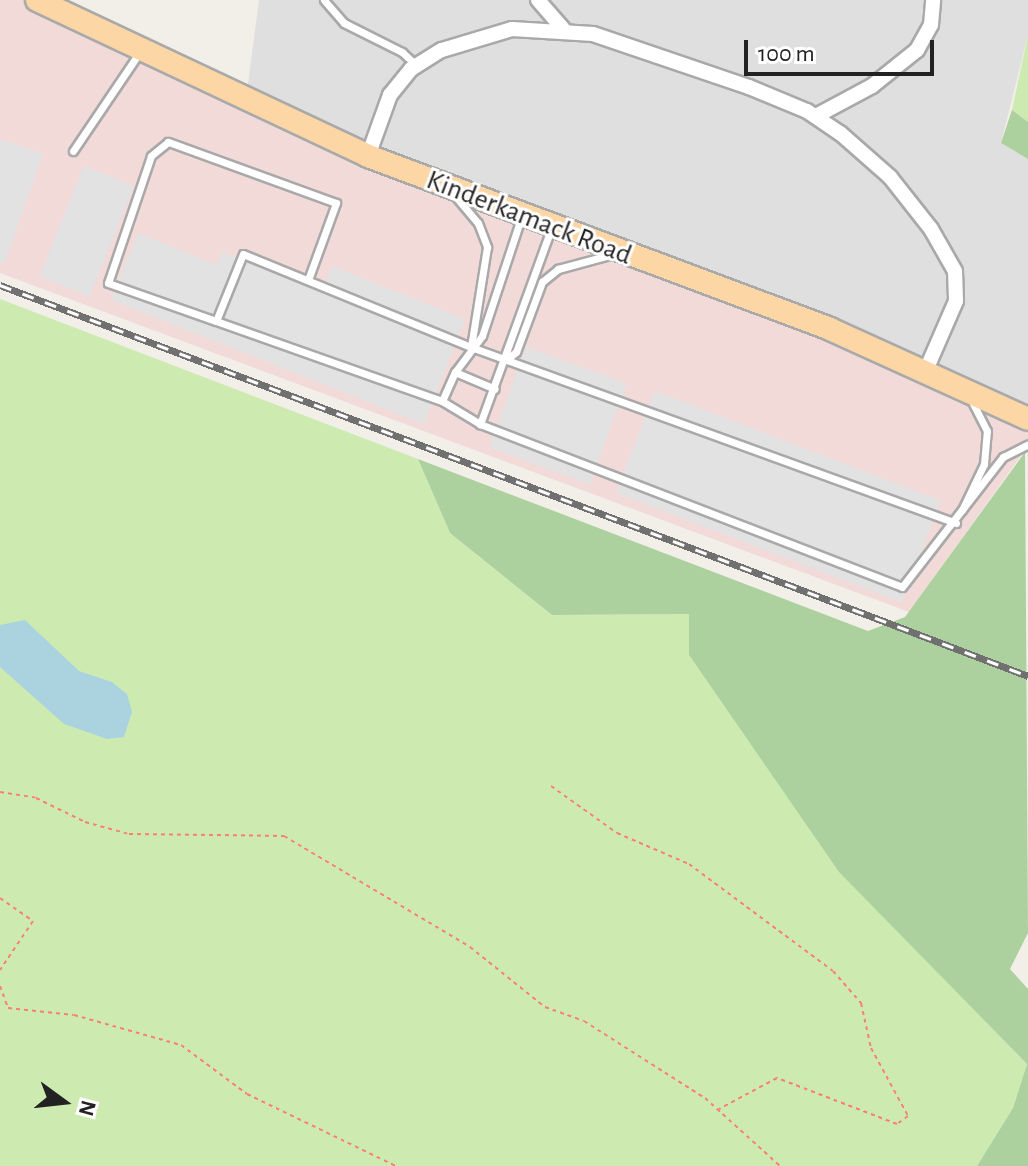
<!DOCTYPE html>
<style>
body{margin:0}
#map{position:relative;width:1028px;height:1166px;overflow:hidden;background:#f2efe9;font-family:"Alegreya Sans",sans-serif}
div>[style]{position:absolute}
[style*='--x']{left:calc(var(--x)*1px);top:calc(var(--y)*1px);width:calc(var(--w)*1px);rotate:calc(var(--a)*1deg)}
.residential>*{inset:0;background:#e0dfdf}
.commercial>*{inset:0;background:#f2dad9}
.grass>*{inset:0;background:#cdebb0}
.forest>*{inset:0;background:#add19e}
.parking>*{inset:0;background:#e2e2e2;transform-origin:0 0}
.water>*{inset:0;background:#aad3df}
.path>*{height:2px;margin-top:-1px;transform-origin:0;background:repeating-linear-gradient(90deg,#fa8072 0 4px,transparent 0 8px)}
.roads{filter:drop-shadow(2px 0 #a9a9a9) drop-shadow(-2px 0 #a9a9a9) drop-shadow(0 2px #a9a9a9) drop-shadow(0 -2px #a9a9a9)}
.service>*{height:7px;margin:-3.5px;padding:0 3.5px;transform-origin:3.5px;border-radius:3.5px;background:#fff}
.minor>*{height:14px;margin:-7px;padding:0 7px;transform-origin:7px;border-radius:7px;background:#fff}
.primary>*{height:22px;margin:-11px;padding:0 11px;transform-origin:11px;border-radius:11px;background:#fcd6a4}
.rail>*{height:7px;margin-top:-3.5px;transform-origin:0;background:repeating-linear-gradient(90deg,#fff 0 12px,#707070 0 24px);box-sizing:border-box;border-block:2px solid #707070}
span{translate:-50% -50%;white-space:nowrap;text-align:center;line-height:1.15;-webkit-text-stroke:6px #fff;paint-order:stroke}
.street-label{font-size:28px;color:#222}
.north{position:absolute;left:24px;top:1062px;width:80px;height:80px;-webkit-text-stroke:6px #fff;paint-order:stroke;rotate:105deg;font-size:22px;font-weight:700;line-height:32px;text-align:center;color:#222}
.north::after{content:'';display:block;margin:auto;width:28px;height:36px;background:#222;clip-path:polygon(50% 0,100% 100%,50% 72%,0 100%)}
.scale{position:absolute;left:744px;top:40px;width:190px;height:36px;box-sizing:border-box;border:4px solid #222;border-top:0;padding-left:10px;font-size:24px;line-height:28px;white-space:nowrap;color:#222;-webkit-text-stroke:6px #fff;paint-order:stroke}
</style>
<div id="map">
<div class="residential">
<i style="clip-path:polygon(259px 0,1028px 0,1028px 35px,1001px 143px,1028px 159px,1028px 419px,246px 99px)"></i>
</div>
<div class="commercial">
<i style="clip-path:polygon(0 0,37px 0,171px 62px,1028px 419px,1028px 446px,909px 612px,0 273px)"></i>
</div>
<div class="grass">
<i style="clip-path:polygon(1028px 35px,1028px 122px,1012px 110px)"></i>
<i style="clip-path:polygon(0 299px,418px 459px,450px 533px,552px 615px,689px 614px,689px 655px,839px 871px,1027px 1064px,1013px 1108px,977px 1166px,0 1166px)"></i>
</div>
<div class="forest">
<i style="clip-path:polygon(1012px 110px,1028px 122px,1028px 159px,1001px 143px)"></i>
<i style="clip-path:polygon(1025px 452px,1028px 933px,1010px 969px,1028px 989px,1028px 1166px,977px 1166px,1013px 1108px,1027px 1064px,839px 872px,689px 655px,689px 614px,552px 615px,450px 533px,418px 459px,868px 631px,905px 617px)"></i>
</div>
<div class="parking">
<i style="clip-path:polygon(0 139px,43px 154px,4px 264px,0 262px)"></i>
<i style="left:84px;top:166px;width:54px;height:119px;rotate:22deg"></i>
<i style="clip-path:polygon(138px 233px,216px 265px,222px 252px,322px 291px,332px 266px,465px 319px,424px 424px,111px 300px)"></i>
<i style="left:526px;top:347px;width:107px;height:107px;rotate:20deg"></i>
<i style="left:655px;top:391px;width:306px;height:109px;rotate:21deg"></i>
</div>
<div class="water">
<i style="clip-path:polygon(25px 620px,79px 671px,112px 682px,127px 694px,132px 712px,124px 737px,107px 739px,64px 724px,0 667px,0 625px)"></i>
</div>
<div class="path">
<i style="--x:551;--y:786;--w:81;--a:35.5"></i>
<i style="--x:617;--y:833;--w:78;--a:23.3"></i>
<i style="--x:689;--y:864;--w:179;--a:36.6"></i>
<i style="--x:833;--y:971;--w:43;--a:48.8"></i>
<i style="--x:861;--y:1003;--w:46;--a:77.5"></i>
<i style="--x:871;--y:1048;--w:77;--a:61.4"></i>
<i style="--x:908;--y:1116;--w:14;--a:144"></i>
<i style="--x:897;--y:1124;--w:129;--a:-159"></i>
<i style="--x:777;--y:1078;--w:66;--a:151.9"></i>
<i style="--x:0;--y:792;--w:36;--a:9"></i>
<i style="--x:36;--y:798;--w:55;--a:26.1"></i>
<i style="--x:85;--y:822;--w:46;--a:15.3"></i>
<i style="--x:129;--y:834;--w:155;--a:0.7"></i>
<i style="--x:284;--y:836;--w:217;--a:30.8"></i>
<i style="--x:470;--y:947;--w:96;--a:38.7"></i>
<i style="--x:545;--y:1007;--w:41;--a:19.7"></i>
<i style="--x:584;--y:1021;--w:143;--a:32.5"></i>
<i style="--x:705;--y:1098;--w:101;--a:42.2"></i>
<i style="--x:0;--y:898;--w:40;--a:34.9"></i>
<i style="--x:33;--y:921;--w:59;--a:124"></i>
<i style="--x:0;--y:986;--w:23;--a:70"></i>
<i style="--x:8;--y:1008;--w:66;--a:6.1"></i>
<i style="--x:74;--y:1015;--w:111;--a:15.7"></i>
<i style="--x:181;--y:1045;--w:82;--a:36.6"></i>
<i style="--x:247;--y:1094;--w:165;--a:25.8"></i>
</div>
<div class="roads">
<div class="service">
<i style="--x:324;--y:0;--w:30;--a:49"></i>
<i style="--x:344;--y:23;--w:65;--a:26.6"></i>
<i style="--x:402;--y:52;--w:19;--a:43"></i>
<i style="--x:73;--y:151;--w:118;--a:-56"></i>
<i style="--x:456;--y:197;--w:34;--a:50"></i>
<i style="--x:478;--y:223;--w:26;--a:69"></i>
<i style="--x:487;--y:247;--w:101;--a:99.1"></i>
<i style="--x:551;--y:229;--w:208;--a:110"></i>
<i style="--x:480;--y:424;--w:452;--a:21.1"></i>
<i style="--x:902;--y:587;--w:165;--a:-52.2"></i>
<i style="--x:1003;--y:457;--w:28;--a:-27"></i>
<i style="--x:308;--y:280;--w:82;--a:-70"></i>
<i style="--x:336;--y:203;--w:179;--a:-160"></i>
<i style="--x:168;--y:142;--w:22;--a:141"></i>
<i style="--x:151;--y:156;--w:134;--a:108.7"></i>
<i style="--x:108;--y:283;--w:114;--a:19.4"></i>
<i style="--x:216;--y:321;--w:72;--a:-68.1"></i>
<i style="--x:243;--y:254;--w:246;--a:22.2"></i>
<i style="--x:471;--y:347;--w:516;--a:19.95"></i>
<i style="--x:216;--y:321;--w:240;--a:19.5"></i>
<i style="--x:442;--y:401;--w:32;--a:-66"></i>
<i style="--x:455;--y:372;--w:45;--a:-53.1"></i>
<i style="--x:482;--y:336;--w:124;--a:-71.7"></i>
<i style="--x:506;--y:360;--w:13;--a:-39"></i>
<i style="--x:516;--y:352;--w:75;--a:-69.6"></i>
<i style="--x:542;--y:282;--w:21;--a:-39"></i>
<i style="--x:558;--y:269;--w:54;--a:-15.1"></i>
<i style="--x:455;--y:372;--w:43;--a:23"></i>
<i style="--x:442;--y:401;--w:44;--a:31.2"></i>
<i style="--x:962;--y:510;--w:51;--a:-64.4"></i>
<i style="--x:984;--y:464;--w:33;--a:-85"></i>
<i style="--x:987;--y:431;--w:36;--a:-117"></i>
</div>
<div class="minor">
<i style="--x:538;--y:0;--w:38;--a:49"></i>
<i style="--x:816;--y:116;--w:64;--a:-28.2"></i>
<i style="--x:872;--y:86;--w:58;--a:-38.7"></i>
<i style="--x:917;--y:50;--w:29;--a:-61"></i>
<i style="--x:931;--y:25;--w:25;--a:-85"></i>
<i style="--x:368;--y:156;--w:65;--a:-70.2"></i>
<i style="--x:390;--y:95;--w:33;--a:-51"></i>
<i style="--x:411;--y:69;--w:36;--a:-32"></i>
<i style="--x:442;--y:50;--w:73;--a:-16.7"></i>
<i style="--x:512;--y:29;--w:81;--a:3.5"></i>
<i style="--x:593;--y:34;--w:165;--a:18.8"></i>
<i style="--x:749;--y:87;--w:63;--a:22.5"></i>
<i style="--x:807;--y:111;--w:40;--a:34"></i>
<i style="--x:840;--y:133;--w:67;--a:41.3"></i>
<i style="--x:890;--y:177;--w:66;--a:51.7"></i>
<i style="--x:931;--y:229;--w:48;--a:60.3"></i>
<i style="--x:955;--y:271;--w:30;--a:88"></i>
<i style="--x:956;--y:301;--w:75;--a:113.5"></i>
</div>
<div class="primary">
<i style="--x:37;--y:0;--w:366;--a:25.2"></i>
<i style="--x:368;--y:156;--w:493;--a:20.5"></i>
<i style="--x:830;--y:329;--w:217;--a:24.4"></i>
</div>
</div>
<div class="rail">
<i style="--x:0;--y:285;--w:1100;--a:20.82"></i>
</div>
<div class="street-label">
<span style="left:529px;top:218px;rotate:21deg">Kinderkamack Road</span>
</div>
<div class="north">N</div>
<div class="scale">100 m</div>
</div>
